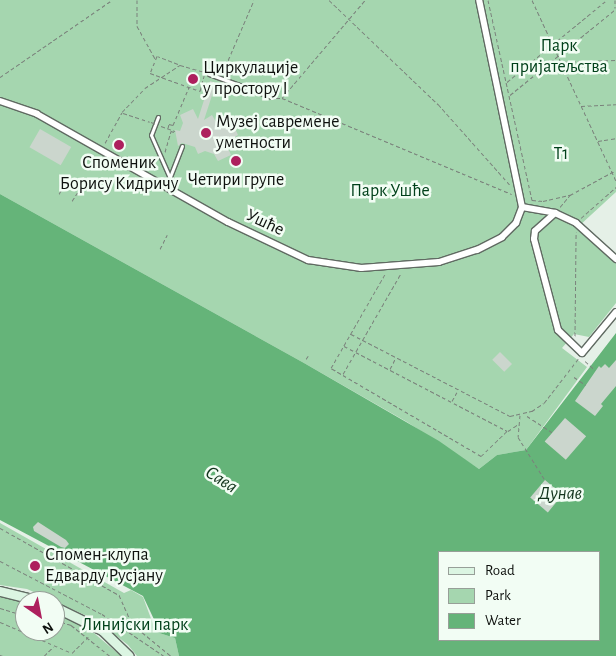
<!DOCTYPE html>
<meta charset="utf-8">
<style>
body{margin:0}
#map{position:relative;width:616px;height:656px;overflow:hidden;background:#e5f0e7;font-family:"Alegreya Sans",sans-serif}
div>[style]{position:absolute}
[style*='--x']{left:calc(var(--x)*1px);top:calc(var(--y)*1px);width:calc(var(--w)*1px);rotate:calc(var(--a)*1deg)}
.green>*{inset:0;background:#a5d6af}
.water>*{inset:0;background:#65b479}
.building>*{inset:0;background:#cbd6cd;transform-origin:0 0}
.path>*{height:1px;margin-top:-0.5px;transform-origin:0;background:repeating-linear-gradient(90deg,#7a817b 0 4px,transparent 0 6.5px)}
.roads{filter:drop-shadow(1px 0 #606a62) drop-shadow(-1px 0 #606a62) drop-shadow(0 1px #606a62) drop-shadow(0 -1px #606a62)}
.service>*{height:3px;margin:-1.5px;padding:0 1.5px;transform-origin:1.5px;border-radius:1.5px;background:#fff}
.minor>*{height:6px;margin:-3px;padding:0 3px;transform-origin:3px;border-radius:3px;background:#fff}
.secondary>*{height:9px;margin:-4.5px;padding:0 4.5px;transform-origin:4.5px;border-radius:4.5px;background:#dbf5e2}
.path-bridge>*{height:1px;margin-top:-0.5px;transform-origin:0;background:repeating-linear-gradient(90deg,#7a817b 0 4px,transparent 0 6.5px)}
.dots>*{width:14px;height:14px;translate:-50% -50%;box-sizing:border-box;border:2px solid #f2fdf4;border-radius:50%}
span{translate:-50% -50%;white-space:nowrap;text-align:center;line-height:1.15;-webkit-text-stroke:5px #f2fdf4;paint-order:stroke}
.park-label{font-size:18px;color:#00401a}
.poi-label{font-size:18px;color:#0e110e}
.left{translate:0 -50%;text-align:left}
.street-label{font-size:18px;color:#0e110e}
.water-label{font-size:19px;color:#13351d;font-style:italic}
.legend{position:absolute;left:438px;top:551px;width:162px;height:90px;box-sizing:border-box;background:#f2fdf4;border:1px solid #979f98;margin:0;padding:6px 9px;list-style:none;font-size:15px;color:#0e110e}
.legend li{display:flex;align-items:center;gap:10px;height:25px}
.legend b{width:25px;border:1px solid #979f98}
.north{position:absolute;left:15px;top:591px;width:50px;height:50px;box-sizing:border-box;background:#f2fdf4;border:1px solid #979f98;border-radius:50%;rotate:147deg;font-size:14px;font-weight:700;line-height:20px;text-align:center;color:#0e110e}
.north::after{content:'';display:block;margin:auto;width:18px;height:22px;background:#ad205d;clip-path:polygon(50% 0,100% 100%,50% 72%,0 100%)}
</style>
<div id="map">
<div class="green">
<i style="clip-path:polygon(0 0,616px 0,616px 192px,579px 226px,616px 256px,616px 303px,589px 337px,574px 334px,562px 348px,587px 367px,526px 450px,497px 455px,479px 469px,407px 422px,304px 363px,0 194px)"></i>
<i style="clip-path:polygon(0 523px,124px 593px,131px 590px,143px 597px,156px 632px,175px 638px,179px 656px,137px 656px,128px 645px,98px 621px,27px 589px,0 585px)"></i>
<i style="clip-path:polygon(0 594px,25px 601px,25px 631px,55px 631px,55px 612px,88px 628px,121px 656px,0 656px)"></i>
</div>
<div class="water">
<i style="clip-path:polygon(evenodd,0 194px,304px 363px,439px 441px,479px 469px,497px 455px,526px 450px,616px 333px,616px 656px,179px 656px,175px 638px,156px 632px,158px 628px,143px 596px,0 520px,0 194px,440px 552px,600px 552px,600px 640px,440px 640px,440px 552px)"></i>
</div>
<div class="building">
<i style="clip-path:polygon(210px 81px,216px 83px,204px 120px,212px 115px,216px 122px,225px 126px,232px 122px,238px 135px,231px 139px,228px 148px,231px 155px,218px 161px,214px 154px,205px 151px,198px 154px,195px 147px,182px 143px,178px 146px,175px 130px,180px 131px,183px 123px,180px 115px,193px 109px,198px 119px)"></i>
<i style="left:40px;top:129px;width:36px;height:21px;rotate:30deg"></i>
<i style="left:500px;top:352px;width:17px;height:11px;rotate:45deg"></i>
<i style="clip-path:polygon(616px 360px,616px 386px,601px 404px,603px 406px,595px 416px,575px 401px,599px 366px,601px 368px,605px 364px,609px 368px)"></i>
<i style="left:565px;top:418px;width:28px;height:31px;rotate:41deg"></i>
<i style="left:545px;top:480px;width:23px;height:23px;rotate:40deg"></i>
<i style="clip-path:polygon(38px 522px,66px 540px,69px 544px,65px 548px,61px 547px,34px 531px,33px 527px)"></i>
</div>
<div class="path">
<i style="--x:137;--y:0;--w:26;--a:90"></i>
<i style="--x:137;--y:26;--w:38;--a:61"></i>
<i style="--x:329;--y:0;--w:151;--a:43.7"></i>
<i style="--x:438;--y:104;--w:108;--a:48.4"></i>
<i style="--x:488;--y:0;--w:205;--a:77.6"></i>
<i style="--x:532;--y:200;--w:11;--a:5"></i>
<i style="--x:543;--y:201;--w:28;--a:-13"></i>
<i style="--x:532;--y:0;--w:200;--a:65.1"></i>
<i style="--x:615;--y:0;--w:8;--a:90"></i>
<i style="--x:559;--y:62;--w:57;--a:-2"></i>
<i style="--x:178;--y:64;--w:22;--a:-159"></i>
<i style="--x:157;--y:56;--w:18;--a:112"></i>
<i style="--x:150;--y:73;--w:53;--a:19.8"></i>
<i style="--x:200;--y:91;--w:16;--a:-75"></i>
<i style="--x:223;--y:72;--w:78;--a:-66.7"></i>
<i style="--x:0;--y:77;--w:136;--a:-34.5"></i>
<i style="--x:507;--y:82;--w:129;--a:-39.4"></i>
<i style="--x:510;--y:95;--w:136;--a:-39.1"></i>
<i style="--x:276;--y:98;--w:6;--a:0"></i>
<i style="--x:282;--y:98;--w:128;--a:-49.7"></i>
<i style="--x:282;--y:98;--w:249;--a:22.7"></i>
<i style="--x:581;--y:106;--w:35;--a:-3"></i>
<i style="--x:123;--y:113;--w:28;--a:18"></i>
<i style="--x:161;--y:126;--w:15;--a:20"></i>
<i style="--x:168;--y:128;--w:4;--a:-76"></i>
<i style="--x:169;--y:124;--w:4;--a:14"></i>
<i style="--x:173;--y:125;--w:41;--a:-67.2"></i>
<i style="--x:598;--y:141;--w:18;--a:-9"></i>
<i style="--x:105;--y:143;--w:35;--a:-61"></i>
<i style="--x:122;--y:112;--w:33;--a:-46"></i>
<i style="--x:145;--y:88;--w:42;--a:-33.3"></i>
<i style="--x:180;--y:65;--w:25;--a:16"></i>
<i style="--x:165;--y:152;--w:22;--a:-74"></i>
<i style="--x:171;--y:131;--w:3;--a:18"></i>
<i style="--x:59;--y:194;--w:16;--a:-60"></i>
<i style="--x:72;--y:201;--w:17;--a:-57"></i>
<i style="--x:560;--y:207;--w:16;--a:-50"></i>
<i style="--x:570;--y:195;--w:52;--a:-28.5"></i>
<i style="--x:581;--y:218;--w:47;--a:-41.5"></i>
<i style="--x:160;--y:249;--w:16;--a:-63"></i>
<i style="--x:351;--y:334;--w:179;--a:27.3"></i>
<i style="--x:510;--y:416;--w:23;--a:-13"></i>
<i style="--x:532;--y:411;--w:14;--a:-34"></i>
<i style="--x:544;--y:403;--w:56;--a:-52.3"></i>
<i style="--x:575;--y:336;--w:104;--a:-89.4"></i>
<i style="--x:344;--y:346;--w:184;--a:27.5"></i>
<i style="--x:507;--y:431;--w:36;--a:136"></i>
<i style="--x:481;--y:456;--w:174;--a:-149.6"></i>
<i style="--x:331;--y:368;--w:108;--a:-60.1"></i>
<i style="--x:306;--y:359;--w:4;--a:-56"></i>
<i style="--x:585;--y:361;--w:13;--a:42"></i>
<i style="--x:390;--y:369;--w:11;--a:-63"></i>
<i style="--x:343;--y:374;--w:116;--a:-60.1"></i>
<i style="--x:574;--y:377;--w:14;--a:34"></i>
<i style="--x:452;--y:401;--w:10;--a:-61"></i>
<i style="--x:520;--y:415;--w:22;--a:95"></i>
<i style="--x:518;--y:437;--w:51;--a:57.9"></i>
<i style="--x:527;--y:416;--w:31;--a:33"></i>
<i style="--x:508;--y:431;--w:11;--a:-34"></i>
<i style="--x:0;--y:528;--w:137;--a:29.4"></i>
<i style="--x:119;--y:595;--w:32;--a:66"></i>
<i style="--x:132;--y:624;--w:50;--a:39.4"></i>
<i style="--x:0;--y:561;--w:115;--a:27.5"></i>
<i style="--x:102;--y:614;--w:75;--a:34.1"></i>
<i style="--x:0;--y:608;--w:24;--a:17"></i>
<i style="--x:55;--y:620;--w:17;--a:17"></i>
<i style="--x:71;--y:625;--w:50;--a:38.5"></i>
<i style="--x:0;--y:622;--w:78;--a:23.3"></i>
<i style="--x:72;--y:653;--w:23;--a:-45"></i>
<i style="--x:0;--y:655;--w:3;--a:18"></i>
<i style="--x:44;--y:656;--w:13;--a:-45"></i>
</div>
<div class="roads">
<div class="service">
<i style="--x:209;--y:74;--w:67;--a:20.1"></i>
<i style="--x:158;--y:117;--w:19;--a:111"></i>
<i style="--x:151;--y:135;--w:47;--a:66.2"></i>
<i style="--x:166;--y:187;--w:44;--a:-68.7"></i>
</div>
<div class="minor">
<i style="--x:0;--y:101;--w:39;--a:19"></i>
<i style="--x:37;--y:114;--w:219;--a:29.5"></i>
<i style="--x:228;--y:222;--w:89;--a:25.4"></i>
<i style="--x:308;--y:260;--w:54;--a:8.6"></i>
<i style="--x:361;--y:268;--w:78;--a:-4.4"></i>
<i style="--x:439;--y:262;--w:40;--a:-18"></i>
<i style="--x:477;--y:250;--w:28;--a:-27"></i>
<i style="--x:502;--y:237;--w:20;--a:-45"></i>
<i style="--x:516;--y:223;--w:17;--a:-69"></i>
<i style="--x:522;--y:207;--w:211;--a:-101.7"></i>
<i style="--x:522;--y:207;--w:34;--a:10"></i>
<i style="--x:555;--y:213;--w:23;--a:25"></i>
<i style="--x:576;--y:223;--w:54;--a:42"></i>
<i style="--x:555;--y:213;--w:27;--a:138"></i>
<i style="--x:535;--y:231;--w:8;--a:97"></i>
<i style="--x:534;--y:239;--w:94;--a:75.2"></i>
<i style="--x:558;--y:330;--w:33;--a:44"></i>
<i style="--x:582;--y:353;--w:53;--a:-50.3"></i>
</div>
<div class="secondary">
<i style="--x:0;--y:591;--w:41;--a:14"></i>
<i style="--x:55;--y:607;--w:52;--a:26.1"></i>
<i style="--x:102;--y:630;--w:37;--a:44"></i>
</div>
</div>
<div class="path-bridge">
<i style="--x:151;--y:122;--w:5;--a:22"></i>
</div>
<div class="dots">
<i style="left:193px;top:79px;background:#ad205d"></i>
<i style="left:206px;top:133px;background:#ad205d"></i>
<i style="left:119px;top:145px;background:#ad205d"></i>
<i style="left:236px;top:161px;background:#ad205d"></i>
<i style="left:35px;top:566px;background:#ad205d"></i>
</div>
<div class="park-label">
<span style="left:559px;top:57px">Парк<br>пријатељства</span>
<span style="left:561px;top:154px">Т1</span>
<span style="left:390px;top:191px">Парк Ушће</span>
<span style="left:135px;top:625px">Линијски парк</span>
</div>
<div class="poi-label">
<span class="left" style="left:203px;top:79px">Циркулације<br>у простору I</span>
<span class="left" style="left:216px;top:133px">Музеј савремене<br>уметности</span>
<span style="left:119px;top:174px">Споменик<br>Борису Кидричу</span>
<span style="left:236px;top:180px">Четири групе</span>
<span class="left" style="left:45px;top:566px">Спомен-клупа<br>Едварду Русјану</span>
</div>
<div class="street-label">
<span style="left:265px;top:223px;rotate:25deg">Ушће</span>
</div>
<div class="water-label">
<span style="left:221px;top:480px;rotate:32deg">Сава</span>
<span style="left:560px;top:494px">Дунав</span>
</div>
<ul class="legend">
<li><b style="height:6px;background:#dbf5e2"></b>Road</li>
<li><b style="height:14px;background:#a5d6af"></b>Park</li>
<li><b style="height:14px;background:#65b479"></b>Water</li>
</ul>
<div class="north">N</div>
</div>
